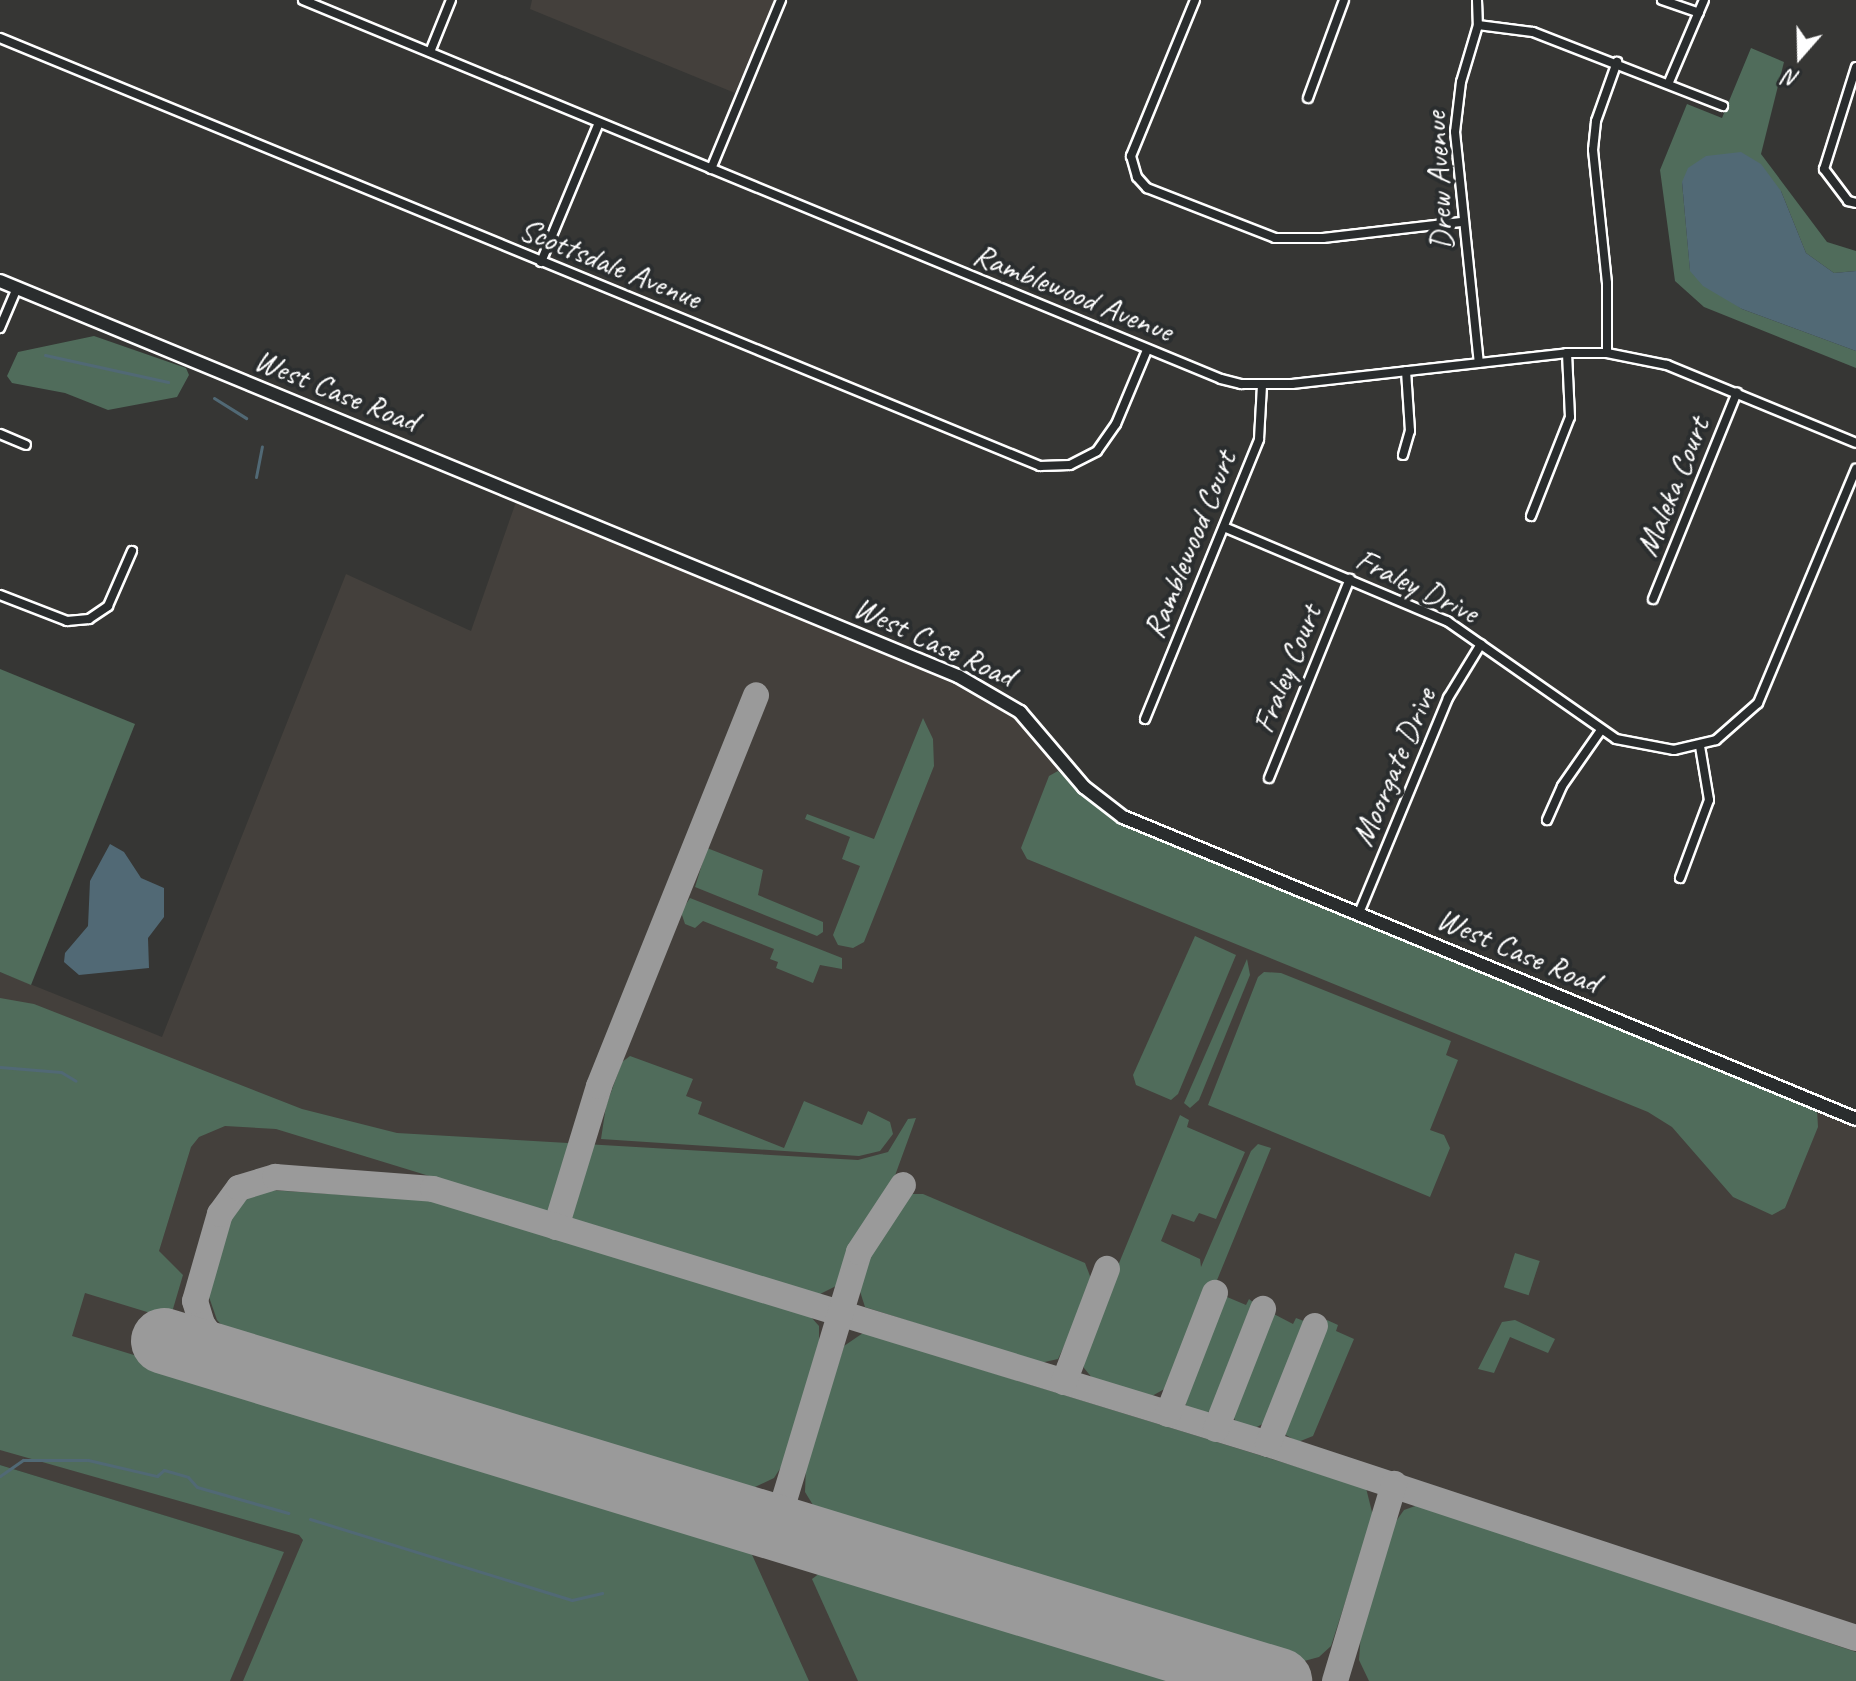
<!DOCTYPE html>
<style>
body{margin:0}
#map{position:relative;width:1856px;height:1681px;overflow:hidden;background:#363634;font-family:Caveat,sans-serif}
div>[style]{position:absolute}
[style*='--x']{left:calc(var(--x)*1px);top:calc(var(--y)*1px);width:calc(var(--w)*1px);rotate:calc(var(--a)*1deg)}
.built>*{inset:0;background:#44403c}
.green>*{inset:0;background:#506c5b;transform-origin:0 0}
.water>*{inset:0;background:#516975}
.stream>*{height:3px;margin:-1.5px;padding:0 1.5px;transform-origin:1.5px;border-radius:1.5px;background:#516975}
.taxiway>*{height:26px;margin:-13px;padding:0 13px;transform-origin:13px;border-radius:13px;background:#9a9a9a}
.runway>*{height:66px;margin:-33px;padding:0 33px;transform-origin:33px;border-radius:33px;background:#9a9a9a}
.roads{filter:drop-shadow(2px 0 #fff) drop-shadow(-2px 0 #fff) drop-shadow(0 2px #fff) drop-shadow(0 -2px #fff)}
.street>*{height:8px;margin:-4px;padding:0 4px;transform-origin:4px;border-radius:4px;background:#2a2d2e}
.secondary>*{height:12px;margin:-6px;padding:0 6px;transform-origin:6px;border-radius:6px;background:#2a2d2e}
span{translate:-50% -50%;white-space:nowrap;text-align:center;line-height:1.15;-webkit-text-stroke:8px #2a2d2e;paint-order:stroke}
.street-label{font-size:32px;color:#fff}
.north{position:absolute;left:1760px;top:16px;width:80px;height:80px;-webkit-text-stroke:6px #2a2d2e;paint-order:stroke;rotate:200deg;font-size:22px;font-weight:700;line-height:32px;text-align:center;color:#fff}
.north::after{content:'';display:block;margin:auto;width:28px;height:36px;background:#fff;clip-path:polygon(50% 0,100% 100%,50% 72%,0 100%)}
</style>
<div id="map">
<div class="built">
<i style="clip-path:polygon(532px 0,774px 0,735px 93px,530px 9px)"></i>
<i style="clip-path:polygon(517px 499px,977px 690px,1017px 717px,1095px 806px,1133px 829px,1856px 1126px,1856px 1681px,230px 1681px,283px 1552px,0 1465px,0 972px,162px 1037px,346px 574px,471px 631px)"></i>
</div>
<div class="green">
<i style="clip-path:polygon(1751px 48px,1784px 62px,1761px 154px,1827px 242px,1856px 251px,1856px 271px,1834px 273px,1806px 253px,1781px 191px,1682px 182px,1690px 270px,1742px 309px,1856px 351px,1856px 368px,1704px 307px,1675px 281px,1660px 170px,1687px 104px,1722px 118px)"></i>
<i style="clip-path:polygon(94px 336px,186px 368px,189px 375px,177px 397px,108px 410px,65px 393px,12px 383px,7px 376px,18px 352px)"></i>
<i style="clip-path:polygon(0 669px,135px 724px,31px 985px,0 972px)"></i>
<i style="clip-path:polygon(923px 718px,933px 739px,934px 766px,864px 942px,853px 948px,838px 945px,833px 935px,860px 866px,842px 859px,850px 837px,805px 819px,807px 814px,874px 839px)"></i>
<i style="clip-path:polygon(1058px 771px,1095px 806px,1133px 829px,1817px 1109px,1818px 1127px,1785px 1208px,1772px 1215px,1733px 1197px,1672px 1127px,1648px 1112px,1027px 859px,1021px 848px,1049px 776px)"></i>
<i style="clip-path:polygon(707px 848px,763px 870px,758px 895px,823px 922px,823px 932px,817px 936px,695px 887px)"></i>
<i style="clip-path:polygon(690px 898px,842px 958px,842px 969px,820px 965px,813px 983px,776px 968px,778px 962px,770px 959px,774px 949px,703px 921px,695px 928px,685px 924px,681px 912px)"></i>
<i style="clip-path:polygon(1195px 936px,1236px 955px,1178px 1094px,1171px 1100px,1136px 1085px,1133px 1075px)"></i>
<i style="clip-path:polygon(1247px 959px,1250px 975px,1199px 1100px,1190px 1108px,1184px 1103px)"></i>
<i style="clip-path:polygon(1264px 972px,1281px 973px,1451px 1041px,1446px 1055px,1458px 1060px,1430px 1130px,1444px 1135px,1450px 1148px,1430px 1197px,1208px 1105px,1258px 977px)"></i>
<i style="clip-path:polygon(0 998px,34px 1004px,302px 1109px,397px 1133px,858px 1160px,888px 1152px,908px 1119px,916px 1118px,893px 1181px,853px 1244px,840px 1284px,818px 1295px,276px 1129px,225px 1126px,199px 1137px,191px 1147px,159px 1251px,183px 1275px,170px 1319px,85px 1293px,72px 1336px,741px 1541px,749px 1548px,809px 1681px,243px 1681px,303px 1540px,299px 1535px,0 1450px)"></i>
<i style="clip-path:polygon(630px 1056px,693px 1079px,686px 1096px,702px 1102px,698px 1114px,784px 1148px,804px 1101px,862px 1125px,868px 1111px,890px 1122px,893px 1134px,880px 1151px,859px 1156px,601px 1139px,606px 1106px,622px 1062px)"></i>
<i style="clip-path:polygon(1180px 1115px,1189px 1120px,1187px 1127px,1245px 1152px,1216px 1219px,1199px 1213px,1194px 1222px,1172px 1214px,1161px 1241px,1200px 1259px,1201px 1267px,1251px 1151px,1258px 1144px,1271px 1148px,1175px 1383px,1152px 1396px,1093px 1379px,1084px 1368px,1082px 1353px)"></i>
<i style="clip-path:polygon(269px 1190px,428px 1200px,811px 1317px,819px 1326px,819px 1343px,783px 1464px,774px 1478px,740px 1494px,234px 1338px,217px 1320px,208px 1294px,233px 1211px,252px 1195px)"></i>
<i style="clip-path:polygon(911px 1194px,923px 1194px,1085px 1263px,1093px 1284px,1058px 1359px,1040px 1363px,865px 1307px,858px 1285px,866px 1255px)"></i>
<i style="left:1515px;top:1253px;width:26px;height:36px;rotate:18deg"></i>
<i style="clip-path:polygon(1220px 1294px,1246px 1305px,1249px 1299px,1259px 1307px,1218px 1407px,1206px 1413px,1187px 1407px,1181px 1391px)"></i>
<i style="clip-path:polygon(1268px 1311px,1293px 1324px,1296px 1318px,1309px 1323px,1270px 1420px,1255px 1428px,1236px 1422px,1230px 1410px)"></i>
<i style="clip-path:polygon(1327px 1320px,1338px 1325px,1336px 1331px,1354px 1339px,1313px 1436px,1298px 1442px,1286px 1435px,1283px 1421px)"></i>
<i style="clip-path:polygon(1515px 1320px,1555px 1339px,1548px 1353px,1510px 1337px,1494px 1373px,1478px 1369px,1502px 1322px)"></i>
<i style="clip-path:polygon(863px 1333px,1366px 1488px,1373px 1516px,1331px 1646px,1319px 1657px,1293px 1664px,821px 1518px,805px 1492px,806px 1465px,844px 1346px)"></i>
<i style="clip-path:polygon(0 1465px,284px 1552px,230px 1681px,0 1681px)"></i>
<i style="clip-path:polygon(1418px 1505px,1856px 1652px,1856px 1681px,1369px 1681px,1359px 1660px,1361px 1633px,1394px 1524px,1404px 1510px)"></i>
<i style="clip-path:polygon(824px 1570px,1193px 1681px,858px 1681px,812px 1579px)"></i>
</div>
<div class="water">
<i style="clip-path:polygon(1741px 152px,1761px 164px,1781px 191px,1806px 253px,1834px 273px,1856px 271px,1856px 351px,1742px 309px,1703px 286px,1690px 271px,1682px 182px,1688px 168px,1706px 156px)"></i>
<i style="clip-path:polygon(110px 844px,124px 852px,141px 878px,164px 888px,164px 917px,148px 938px,149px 968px,79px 975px,64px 962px,65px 953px,88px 926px,90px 881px)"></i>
</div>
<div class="stream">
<i style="--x:45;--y:355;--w:126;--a:12.4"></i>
<i style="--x:214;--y:398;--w:38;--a:32"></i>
<i style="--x:256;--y:477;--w:31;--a:-79"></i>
<i style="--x:0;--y:1067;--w:61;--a:4.7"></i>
<i style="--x:61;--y:1072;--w:17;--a:31"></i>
<i style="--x:0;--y:1476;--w:28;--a:-35"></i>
<i style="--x:23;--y:1460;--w:65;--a:0"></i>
<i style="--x:88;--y:1460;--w:71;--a:13.1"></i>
<i style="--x:157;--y:1476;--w:9;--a:-41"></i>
<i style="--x:164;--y:1470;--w:25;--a:16"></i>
<i style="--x:188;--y:1477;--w:13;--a:48"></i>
<i style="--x:197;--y:1487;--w:95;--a:15.9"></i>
<i style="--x:310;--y:1519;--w:274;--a:17.2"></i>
<i style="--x:572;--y:1600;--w:31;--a:-13"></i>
</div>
<div class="taxiway">
<i style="--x:556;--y:1227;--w:147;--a:-73"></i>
<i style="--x:599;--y:1086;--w:421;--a:-68.1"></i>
<i style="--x:227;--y:1359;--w:43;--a:-125.5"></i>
<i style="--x:202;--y:1324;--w:24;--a:-107"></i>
<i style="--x:195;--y:1301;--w:91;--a:-74"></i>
<i style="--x:220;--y:1214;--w:32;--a:-54"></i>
<i style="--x:239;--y:1188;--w:38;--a:-17"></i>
<i style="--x:275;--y:1177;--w:158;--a:4.3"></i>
<i style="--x:433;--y:1189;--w:873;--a:16.98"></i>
<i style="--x:1268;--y:1444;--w:619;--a:18.26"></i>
<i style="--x:1064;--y:1382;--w:121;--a:-69.2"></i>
<i style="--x:1168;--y:1414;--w:130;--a:-68.8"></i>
<i style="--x:1216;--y:1429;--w:129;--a:-68.6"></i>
<i style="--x:1268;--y:1444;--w:127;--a:-68.3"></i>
<i style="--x:776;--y:1527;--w:287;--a:-73.2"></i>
<i style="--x:859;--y:1252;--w:80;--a:-56.7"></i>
<i style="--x:1335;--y:1681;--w:206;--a:-73.3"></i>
</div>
<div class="runway">
<i style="--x:164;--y:1341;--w:1166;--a:16.96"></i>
</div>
<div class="roads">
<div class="street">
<i style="--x:303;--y:0;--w:993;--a:22.43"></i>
<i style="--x:1221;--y:379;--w:21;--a:14"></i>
<i style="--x:1241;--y:384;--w:51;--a:0"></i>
<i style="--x:1292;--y:384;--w:277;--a:-6.4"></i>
<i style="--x:1567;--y:353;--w:40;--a:0"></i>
<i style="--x:1607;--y:353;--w:61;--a:11.3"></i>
<i style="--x:1667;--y:365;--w:204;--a:22.4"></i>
<i style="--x:1195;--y:0;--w:169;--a:112.3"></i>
<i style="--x:1131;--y:156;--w:22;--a:74"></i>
<i style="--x:1137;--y:177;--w:15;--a:48"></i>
<i style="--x:1147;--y:188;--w:137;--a:21.3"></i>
<i style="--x:1275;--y:238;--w:48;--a:0"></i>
<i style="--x:1323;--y:238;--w:139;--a:-6.6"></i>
<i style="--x:1477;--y:0;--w:25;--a:88"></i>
<i style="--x:1478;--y:25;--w:59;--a:106.6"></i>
<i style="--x:1461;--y:82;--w:50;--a:96.8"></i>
<i style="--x:1455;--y:132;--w:232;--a:84.1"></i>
<i style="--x:1662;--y:0;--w:39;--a:19"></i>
<i style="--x:1478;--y:25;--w:55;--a:7.3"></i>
<i style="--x:1533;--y:32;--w:204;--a:21.3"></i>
<i style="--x:0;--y:38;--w:1125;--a:22.37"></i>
<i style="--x:1040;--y:466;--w:30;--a:-2"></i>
<i style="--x:1070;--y:465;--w:30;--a:-27"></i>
<i style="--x:1097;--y:451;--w:33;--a:-55"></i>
<i style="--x:1116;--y:424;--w:80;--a:-67.3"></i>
<i style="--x:430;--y:52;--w:56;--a:-68"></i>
<i style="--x:1856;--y:67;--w:107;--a:107.4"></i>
<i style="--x:1824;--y:169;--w:40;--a:53"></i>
<i style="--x:1848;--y:201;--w:8;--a:14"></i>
<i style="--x:1669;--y:82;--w:89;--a:-66.9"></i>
<i style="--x:1308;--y:98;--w:104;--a:-69.8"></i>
<i style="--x:711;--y:169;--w:183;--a:-67.5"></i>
<i style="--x:541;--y:262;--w:151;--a:-67.4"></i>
<i style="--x:0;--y:328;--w:43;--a:-67"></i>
<i style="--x:1607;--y:353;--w:70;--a:-90"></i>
<i style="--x:1607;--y:283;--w:134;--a:-96"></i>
<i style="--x:1593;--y:150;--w:29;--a:-84"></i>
<i style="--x:1596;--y:121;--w:63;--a:-70.4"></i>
<i style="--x:0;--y:434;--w:28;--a:23"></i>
<i style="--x:1403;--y:455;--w:25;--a:-74"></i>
<i style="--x:1410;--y:431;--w:60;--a:-93.8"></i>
<i style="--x:1531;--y:516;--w:106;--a:-68.5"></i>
<i style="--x:1570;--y:417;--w:64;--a:-92.7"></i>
<i style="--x:1224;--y:527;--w:242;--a:22.9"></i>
<i style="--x:1447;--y:621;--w:206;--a:34.9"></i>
<i style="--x:1616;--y:739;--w:59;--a:10.7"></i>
<i style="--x:1674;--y:750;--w:43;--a:-13.4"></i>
<i style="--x:1716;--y:740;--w:56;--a:-41.4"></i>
<i style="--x:1758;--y:703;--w:254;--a:-67.3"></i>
<i style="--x:0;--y:595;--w:72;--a:21.2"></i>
<i style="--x:67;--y:621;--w:22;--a:-5"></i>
<i style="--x:89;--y:619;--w:23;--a:-34"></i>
<i style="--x:108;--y:606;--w:60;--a:-66.4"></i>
<i style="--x:1653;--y:599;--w:223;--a:-67.9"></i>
<i style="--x:1145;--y:719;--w:302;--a:-67.8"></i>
<i style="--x:1259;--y:439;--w:54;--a:-86.8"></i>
<i style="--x:1269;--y:778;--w:215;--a:-67.9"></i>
<i style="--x:1547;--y:820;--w:37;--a:-66"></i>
<i style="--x:1562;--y:786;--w:68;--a:-55.1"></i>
<i style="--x:1680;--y:878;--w:83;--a:-69.6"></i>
<i style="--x:1709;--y:800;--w:55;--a:-99.5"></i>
<i style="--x:1359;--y:913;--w:233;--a:-67.5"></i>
<i style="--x:1448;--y:698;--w:63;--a:-58.6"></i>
</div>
<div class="secondary">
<i style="--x:0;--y:281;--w:1036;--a:22.41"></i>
<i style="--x:958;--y:676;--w:72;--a:30.1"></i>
<i style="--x:1020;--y:712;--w:99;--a:49.5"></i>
<i style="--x:1084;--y:787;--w:49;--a:37.6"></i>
<i style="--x:1123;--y:817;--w:793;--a:22.39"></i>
</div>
</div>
<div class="street-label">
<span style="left:1439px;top:181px;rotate:-93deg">Drew Avenue</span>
<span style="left:610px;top:264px;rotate:22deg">Scottsdale Avenue</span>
<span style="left:1073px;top:293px;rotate:22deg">Ramblewood Avenue</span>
<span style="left:336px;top:391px;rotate:22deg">West Case Road</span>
<span style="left:1673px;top:487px;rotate:-68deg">Maleka Court</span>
<span style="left:1190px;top:545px;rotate:-68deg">Ramblewood Court</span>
<span style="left:1417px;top:586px;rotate:26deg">Fraley Drive</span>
<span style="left:934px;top:642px;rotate:25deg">West Case Road</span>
<span style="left:1287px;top:669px;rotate:-68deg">Fraley Court</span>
<span style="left:1394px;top:767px;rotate:-67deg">Moorgate Drive</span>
<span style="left:1518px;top:951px;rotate:23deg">West Case Road</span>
</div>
<div class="north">N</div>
</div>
